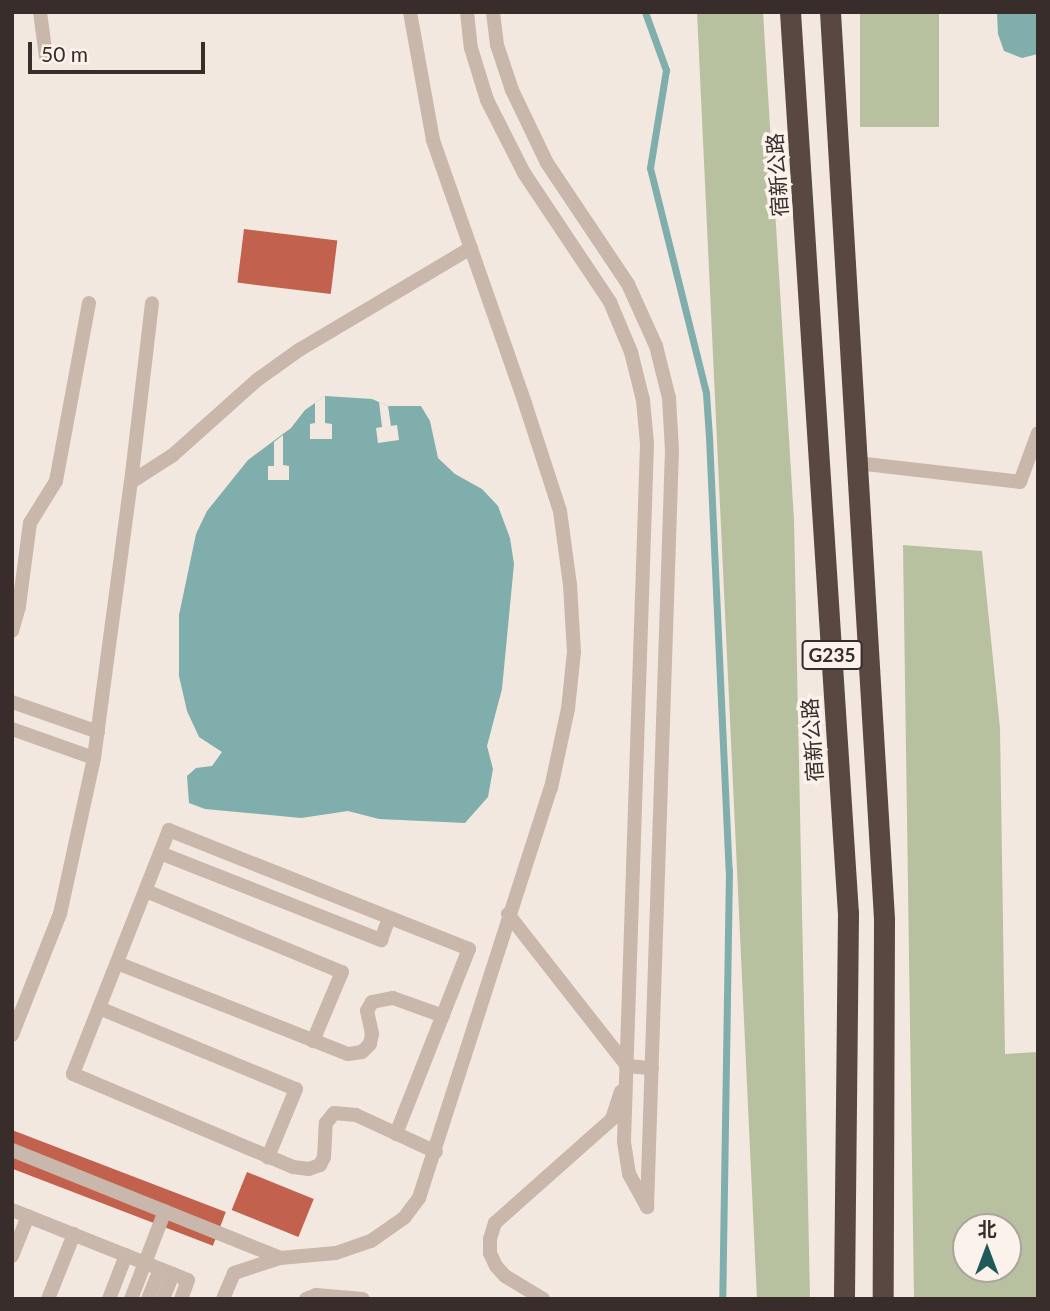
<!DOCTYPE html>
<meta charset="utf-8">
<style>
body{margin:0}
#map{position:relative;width:1050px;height:1311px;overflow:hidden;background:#f2e8df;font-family:Lato,"Noto Sans SC",sans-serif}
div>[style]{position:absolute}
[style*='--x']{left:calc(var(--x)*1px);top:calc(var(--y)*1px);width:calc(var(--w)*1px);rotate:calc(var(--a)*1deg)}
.green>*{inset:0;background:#b8c19f;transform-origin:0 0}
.water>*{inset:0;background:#7faead}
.pier>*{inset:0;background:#f2e8df}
.stream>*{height:7px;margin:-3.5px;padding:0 3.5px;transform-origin:3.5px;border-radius:3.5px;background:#7faead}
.building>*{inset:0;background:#c2614d;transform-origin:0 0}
.lane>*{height:14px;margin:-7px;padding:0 7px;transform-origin:7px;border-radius:7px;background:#cab7ab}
.highway>*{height:21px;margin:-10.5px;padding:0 10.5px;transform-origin:10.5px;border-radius:10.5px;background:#594741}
span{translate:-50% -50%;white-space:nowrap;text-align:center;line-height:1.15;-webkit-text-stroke:7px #faf2eb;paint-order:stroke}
.shield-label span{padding:2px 5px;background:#faf2eb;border:2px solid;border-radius:5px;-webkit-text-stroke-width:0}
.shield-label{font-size:19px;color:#382d2a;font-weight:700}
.street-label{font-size:21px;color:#382d2a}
.frame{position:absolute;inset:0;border:14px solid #382d2a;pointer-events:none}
.north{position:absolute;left:952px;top:1213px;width:70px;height:70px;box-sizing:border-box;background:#faf2eb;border:2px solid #aca39e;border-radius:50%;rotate:0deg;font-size:19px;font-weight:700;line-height:28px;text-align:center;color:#382d2a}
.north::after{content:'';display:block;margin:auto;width:24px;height:32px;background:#215858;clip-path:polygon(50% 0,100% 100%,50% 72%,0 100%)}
.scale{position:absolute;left:28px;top:42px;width:177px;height:32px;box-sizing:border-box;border:4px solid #382d2a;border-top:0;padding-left:9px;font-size:21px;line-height:24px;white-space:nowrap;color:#382d2a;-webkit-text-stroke:5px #faf2eb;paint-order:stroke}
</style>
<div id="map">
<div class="green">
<i style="clip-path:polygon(697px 12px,763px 12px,794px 520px,810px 1299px,757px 1299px)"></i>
<i style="left:860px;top:12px;width:79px;height:115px"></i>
<i style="clip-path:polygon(evenodd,903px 545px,982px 551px,1000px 728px,1005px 1054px,1038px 1052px,1038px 1299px,914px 1299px,903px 545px,1008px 1227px,1008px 1269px,966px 1269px,966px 1227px,1008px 1227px)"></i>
</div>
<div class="water">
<i style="clip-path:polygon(997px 12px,1038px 12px,1038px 54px,1022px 58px,1004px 51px,998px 34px)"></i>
<i style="clip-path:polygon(325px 396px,372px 399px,388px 406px,421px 406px,430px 421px,438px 458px,455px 474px,482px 489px,498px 506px,510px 538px,514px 564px,502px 689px,487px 746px,493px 769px,488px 797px,465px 823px,379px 819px,348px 811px,301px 818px,205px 809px,189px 803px,187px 776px,196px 768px,212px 766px,222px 752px,199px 737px,187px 711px,179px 676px,179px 615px,196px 534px,207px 511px,248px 460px,291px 428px,305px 410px)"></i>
</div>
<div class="pier">
<i style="clip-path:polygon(325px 396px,325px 423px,332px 424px,332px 439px,310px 439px,310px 424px,315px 423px,315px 403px)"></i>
<i style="clip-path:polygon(379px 402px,388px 406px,391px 426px,397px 425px,399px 440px,378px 443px,376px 428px,382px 427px)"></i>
<i style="clip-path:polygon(283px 435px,283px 465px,289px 466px,289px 480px,268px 480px,268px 466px,274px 466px,274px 442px)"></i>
</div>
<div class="stream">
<i style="--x:645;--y:12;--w:62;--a:70.1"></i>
<i style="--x:666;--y:70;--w:99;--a:99.3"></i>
<i style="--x:650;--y:168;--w:232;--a:76"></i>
<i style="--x:706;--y:393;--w:44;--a:86.1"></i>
<i style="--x:709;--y:437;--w:433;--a:87.4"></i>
<i style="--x:729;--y:870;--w:429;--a:90.9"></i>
</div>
<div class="building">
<i style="left:244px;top:229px;width:94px;height:54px;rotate:7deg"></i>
<i style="left:12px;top:1130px;width:229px;height:36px;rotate:21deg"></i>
<i style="left:247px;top:1172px;width:72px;height:41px;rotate:22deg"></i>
</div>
<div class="lane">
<i style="--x:40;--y:12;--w:45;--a:82.4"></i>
<i style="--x:467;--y:12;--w:36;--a:84"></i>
<i style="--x:471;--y:48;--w:54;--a:72.9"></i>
<i style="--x:487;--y:100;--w:82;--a:63.1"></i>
<i style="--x:524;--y:173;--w:155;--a:56.3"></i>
<i style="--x:610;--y:302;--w:54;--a:67.2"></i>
<i style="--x:631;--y:352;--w:49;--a:76"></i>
<i style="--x:643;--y:400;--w:44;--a:84.8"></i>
<i style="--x:647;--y:444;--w:698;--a:91.89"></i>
<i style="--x:624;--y:1142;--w:32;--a:81"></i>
<i style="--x:629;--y:1174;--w:38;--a:61"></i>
<i style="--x:647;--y:1207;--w:756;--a:-88.11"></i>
<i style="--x:672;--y:451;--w:53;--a:-93.2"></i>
<i style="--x:669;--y:398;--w:54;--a:-104"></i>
<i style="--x:656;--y:346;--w:68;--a:-114.3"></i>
<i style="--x:628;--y:284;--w:146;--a:-123.8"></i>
<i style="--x:547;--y:163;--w:81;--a:-115.6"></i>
<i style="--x:512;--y:90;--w:47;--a:-108.4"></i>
<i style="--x:497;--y:45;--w:33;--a:-97"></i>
<i style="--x:857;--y:463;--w:164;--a:6.6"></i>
<i style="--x:1020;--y:482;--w:52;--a:-69.8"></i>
<i style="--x:131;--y:482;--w:50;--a:-32.7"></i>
<i style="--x:173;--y:455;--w:113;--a:-41.8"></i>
<i style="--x:257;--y:380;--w:52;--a:-35.5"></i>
<i style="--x:299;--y:350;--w:200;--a:-30.7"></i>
<i style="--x:12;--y:631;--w:26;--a:-74"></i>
<i style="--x:19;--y:606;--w:84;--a:-82.5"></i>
<i style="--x:30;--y:523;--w:49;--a:-58.2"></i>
<i style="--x:56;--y:481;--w:181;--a:-79.5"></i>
<i style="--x:12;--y:702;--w:91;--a:19.2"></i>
<i style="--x:12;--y:729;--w:87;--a:19.5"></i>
<i style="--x:160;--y:853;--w:238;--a:21.5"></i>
<i style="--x:381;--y:940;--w:23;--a:-70"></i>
<i style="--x:146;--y:891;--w:212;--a:22.5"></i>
<i style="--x:342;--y:972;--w:75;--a:112.8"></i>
<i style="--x:508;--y:914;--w:193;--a:51.9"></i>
<i style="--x:627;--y:1066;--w:25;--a:5"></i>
<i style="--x:117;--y:963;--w:248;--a:21.5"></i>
<i style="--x:348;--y:1054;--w:14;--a:-8"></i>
<i style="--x:362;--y:1052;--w:11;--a:-45"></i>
<i style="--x:370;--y:1044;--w:10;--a:-79"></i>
<i style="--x:372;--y:1034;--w:24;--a:-102"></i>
<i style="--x:367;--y:1011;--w:10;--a:-61"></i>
<i style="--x:372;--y:1002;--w:21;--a:-11"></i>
<i style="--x:393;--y:998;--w:53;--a:19.8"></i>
<i style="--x:99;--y:1008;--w:213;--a:22.4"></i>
<i style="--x:296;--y:1089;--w:74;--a:112.4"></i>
<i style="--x:12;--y:1035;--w:130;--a:-68.4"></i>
<i style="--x:60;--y:914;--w:160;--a:-77.7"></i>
<i style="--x:94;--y:758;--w:278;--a:-82.4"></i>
<i style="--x:131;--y:482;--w:180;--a:-83.3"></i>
<i style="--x:396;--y:1134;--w:199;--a:-68.5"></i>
<i style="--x:469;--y:949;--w:323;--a:-158.4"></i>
<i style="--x:169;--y:830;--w:262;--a:111.5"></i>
<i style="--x:73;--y:1074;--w:239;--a:22.9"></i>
<i style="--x:293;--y:1167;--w:16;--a:7"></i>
<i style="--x:309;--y:1169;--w:12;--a:-20"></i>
<i style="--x:320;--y:1165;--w:9;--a:-63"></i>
<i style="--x:324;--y:1157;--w:34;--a:-87"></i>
<i style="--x:326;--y:1123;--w:13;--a:-51"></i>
<i style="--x:334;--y:1113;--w:22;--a:5"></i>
<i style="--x:356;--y:1115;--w:88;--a:24.8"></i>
<i style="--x:12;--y:1150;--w:289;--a:21.9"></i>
<i style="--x:12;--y:1210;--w:189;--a:21.7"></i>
<i style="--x:188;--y:1280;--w:20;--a:110"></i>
<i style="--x:12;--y:1256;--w:43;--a:-68.2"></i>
<i style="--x:48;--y:1299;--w:70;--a:-68.2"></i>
<i style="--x:109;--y:1299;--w:47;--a:-68.9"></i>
<i style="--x:131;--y:1299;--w:94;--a:-68.9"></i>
<i style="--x:148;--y:1299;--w:32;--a:-68"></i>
<i style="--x:163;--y:1299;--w:27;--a:-68"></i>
<i style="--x:223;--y:1299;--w:28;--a:-67"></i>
<i style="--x:234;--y:1273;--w:48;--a:-18.1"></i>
<i style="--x:280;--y:1258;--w:56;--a:-5.1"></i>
<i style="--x:336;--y:1253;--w:37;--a:-19"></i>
<i style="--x:371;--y:1241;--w:40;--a:-34.9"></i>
<i style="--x:404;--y:1218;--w:25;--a:-53"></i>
<i style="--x:419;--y:1198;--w:431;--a:-72.2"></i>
<i style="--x:551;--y:788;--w:81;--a:-77.9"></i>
<i style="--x:568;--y:709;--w:57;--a:-84"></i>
<i style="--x:574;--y:652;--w:67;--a:-93.4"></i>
<i style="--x:570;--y:585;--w:75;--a:-97.7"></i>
<i style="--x:560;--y:511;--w:114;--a:-108"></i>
<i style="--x:525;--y:403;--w:279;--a:-109.3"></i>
<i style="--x:433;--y:140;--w:130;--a:-100.2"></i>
<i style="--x:306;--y:1299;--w:11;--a:-22"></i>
<i style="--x:316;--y:1295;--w:47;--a:4.9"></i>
<i style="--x:543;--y:1299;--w:44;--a:-148.8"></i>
<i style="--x:505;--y:1276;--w:13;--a:-132"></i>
<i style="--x:496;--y:1266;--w:14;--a:-115"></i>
<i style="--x:490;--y:1253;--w:14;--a:-90"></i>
<i style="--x:490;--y:1239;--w:17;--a:-73"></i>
<i style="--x:495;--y:1223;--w:157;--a:-41.6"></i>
<i style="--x:612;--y:1119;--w:29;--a:-72"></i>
</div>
<div class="highway">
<i style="--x:790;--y:12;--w:903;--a:86.32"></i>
<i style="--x:848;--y:913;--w:386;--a:90.6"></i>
<i style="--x:830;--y:12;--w:909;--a:86.59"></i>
<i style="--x:884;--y:919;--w:380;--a:90.2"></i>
</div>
<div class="shield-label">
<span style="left:832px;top:655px">G235</span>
</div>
<div class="street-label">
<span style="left:777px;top:175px;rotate:-94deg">宿新公路</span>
<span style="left:812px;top:740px;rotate:-94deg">宿新公路</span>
</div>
<div class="frame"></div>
<div class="north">北</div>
<div class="scale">50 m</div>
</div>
